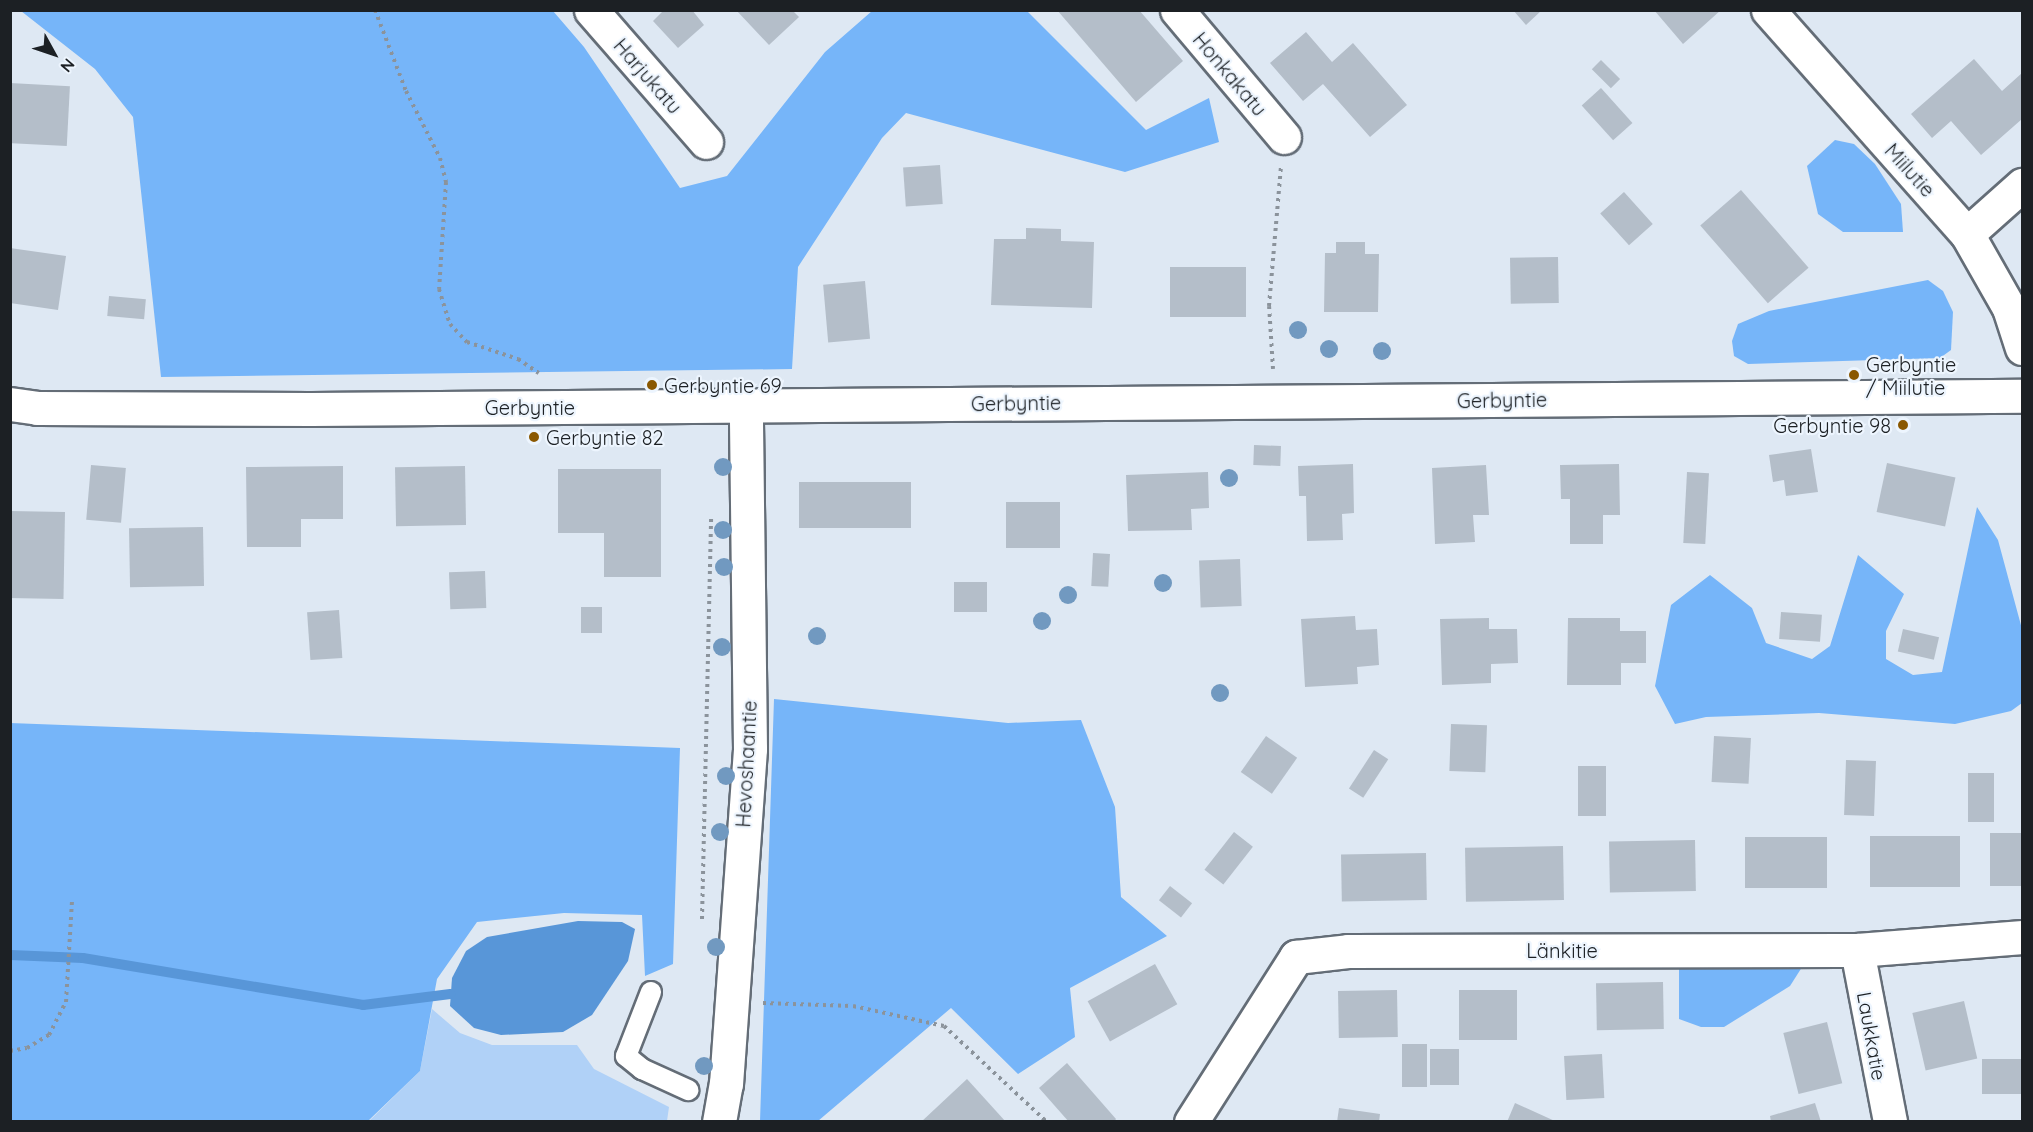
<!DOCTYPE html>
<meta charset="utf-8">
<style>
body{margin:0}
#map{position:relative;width:2033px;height:1132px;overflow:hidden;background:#dee8f3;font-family:Quicksand,sans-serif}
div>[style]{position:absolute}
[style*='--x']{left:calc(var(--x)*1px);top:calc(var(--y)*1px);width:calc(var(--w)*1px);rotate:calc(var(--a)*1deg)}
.green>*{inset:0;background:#b0d1f7}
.forest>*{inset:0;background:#76b5f9}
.water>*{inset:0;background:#5896d8}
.stream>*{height:10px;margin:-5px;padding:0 5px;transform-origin:5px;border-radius:5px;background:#5896d8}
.building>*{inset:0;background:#b4bec9;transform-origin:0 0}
.path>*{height:4px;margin-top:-2px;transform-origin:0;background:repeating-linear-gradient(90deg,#8b939b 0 3px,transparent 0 7.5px)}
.roads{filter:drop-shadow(2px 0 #646d77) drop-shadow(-2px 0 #646d77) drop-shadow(0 2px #646d77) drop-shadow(0 -2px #646d77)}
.lane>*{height:20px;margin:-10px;padding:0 10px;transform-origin:10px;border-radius:10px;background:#fff}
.street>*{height:33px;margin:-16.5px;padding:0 16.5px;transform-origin:16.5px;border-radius:16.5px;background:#fff}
.secondary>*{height:33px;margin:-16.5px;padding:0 16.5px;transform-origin:16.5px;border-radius:16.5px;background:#fff}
.trees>*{width:18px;height:18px;margin:-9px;border-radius:50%;background:#7199c0}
.dots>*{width:16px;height:16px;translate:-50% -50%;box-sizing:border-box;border:3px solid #edf5fe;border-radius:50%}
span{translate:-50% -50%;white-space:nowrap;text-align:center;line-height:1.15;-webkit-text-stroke:4.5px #edf5fe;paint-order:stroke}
.street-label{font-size:20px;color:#1c2024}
.poi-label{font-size:20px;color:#1c2024}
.left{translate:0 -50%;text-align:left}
.right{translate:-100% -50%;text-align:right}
.frame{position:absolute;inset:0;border:12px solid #1c2024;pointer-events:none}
.north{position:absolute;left:24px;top:24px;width:60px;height:60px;-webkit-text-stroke:4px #edf5fe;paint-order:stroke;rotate:130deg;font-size:16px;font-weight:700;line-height:24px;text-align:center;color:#1c2024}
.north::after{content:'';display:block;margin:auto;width:21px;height:27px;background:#1c2024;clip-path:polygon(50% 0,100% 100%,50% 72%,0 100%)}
</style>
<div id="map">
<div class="green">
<i style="clip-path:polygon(432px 1009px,460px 1033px,492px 1045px,577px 1045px,594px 1069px,669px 1107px,667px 1121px,368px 1122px,420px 1071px)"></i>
</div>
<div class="forest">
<i style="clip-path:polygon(21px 11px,553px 11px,584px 47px,680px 188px,727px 176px,825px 52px,872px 11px,1027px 11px,1146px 130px,1209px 98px,1219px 142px,1125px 172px,906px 113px,882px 138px,798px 267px,792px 369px,161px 377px,133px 117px,95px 69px)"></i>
<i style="clip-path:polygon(1835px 140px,1854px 144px,1875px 164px,1901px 204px,1903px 232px,1843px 232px,1818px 214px,1807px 166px)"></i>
<i style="clip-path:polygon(1928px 280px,1943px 291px,1953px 312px,1951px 350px,1940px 358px,1748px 364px,1734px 356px,1732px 341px,1738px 324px,1769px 311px)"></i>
<i style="clip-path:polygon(1977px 507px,1998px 540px,2022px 629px,2022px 703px,2011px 711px,1955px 724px,1819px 713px,1706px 717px,1675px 724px,1655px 686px,1671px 605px,1710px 575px,1752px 608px,1766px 643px,1812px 659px,1830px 646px,1858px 555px,1904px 594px,1886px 631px,1886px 659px,1913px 675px,1942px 672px)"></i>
<i style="clip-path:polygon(774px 699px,1008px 723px,1081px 720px,1115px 807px,1121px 897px,1167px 936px,1070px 988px,1075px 1037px,1018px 1074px,951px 1008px,818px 1121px,760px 1121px)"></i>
<i style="clip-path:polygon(10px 723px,680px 748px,673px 964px,645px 976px,642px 915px,564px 913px,477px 922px,437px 979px,420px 1071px,368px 1121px,11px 1121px)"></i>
<i style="clip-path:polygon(1804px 964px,1790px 986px,1724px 1027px,1701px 1027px,1679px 1019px,1679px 966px)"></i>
</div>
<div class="water">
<i style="clip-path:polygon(578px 921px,622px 922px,635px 929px,628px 961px,592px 1015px,563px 1032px,501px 1035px,474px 1028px,450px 1006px,452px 978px,466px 951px,487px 937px)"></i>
</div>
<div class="stream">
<i style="--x:10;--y:955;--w:73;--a:2.4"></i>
<i style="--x:83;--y:958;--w:284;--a:9.5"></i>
<i style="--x:363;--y:1005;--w:88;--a:-7.2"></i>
</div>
<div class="building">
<i style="clip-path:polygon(664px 10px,692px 10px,704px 25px,678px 48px,653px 21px)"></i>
<i style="clip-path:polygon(736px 10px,792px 10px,799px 17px,769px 45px)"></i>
<i style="clip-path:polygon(1057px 10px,1139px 10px,1183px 61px,1136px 102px)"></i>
<i style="clip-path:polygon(1513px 10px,1542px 10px,1526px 25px)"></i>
<i style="clip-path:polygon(1654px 10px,1721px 10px,1683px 44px)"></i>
<i style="clip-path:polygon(1306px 32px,1332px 62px,1353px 43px,1407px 105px,1370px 137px,1323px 84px,1303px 101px,1270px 63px)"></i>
<i style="clip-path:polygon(1974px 59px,2002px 91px,2022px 73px,2022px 119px,1981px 155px,1951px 121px,1932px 138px,1911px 114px)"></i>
<i style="left:1601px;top:60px;width:27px;height:13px;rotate:45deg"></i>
<i style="left:10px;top:83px;width:60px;height:60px;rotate:3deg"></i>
<i style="left:1601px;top:88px;width:47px;height:26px;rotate:48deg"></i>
<i style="left:940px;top:165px;width:39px;height:37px;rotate:86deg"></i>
<i style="left:1741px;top:190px;width:103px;height:54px;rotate:49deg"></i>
<i style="left:1624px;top:192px;width:43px;height:32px;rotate:48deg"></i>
<i style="clip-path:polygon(1026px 228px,1061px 229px,1061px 241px,1094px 242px,1092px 308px,991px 305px,994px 239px,1026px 239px)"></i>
<i style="clip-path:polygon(1336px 242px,1365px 242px,1365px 254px,1379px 254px,1378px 312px,1324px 312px,1325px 253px,1336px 253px)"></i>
<i style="clip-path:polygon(10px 248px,66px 256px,58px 310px,10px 303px)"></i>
<i style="left:1558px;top:257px;width:46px;height:48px;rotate:89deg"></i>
<i style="left:1170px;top:267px;width:76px;height:50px"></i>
<i style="left:865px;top:281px;width:58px;height:42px;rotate:85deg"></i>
<i style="left:109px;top:296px;width:37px;height:20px;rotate:5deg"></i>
<i style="left:1254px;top:445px;width:27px;height:20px;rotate:2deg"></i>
<i style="clip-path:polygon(1811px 449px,1818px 492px,1786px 496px,1784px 480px,1773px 482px,1769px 455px)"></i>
<i style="left:1887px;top:463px;width:70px;height:50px;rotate:12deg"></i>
<i style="clip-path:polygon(1353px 464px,1354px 513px,1342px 514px,1343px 540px,1307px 541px,1306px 496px,1299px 496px,1298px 466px)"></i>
<i style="clip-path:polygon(1619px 464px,1620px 515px,1603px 515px,1603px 544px,1570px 544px,1570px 499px,1561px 499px,1560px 465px)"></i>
<i style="left:91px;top:465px;width:35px;height:55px;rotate:5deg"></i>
<i style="clip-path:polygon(1486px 465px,1489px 515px,1473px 515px,1475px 542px,1435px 544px,1432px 468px)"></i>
<i style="clip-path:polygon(343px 466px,343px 519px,301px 519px,301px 547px,247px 547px,246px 467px)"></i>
<i style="left:465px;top:466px;width:59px;height:70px;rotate:89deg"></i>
<i style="clip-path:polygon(558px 469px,661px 469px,661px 577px,604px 577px,604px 533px,558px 533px)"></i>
<i style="clip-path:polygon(1208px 472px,1209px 508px,1191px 509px,1192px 530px,1128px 531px,1126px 475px)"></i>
<i style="left:1687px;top:472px;width:22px;height:71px;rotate:3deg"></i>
<i style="left:799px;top:482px;width:112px;height:46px"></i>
<i style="left:1006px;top:502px;width:54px;height:46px"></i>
<i style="left:10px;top:511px;width:55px;height:87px;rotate:1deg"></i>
<i style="left:203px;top:527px;width:59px;height:74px;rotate:89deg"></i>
<i style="left:1093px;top:553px;width:17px;height:33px;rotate:3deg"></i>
<i style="left:1240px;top:559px;width:47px;height:41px;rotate:88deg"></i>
<i style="left:485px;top:571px;width:37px;height:36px;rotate:88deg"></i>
<i style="left:987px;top:582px;width:30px;height:33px;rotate:90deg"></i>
<i style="left:581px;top:607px;width:21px;height:26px"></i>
<i style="left:339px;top:610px;width:48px;height:32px;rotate:86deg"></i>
<i style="left:1781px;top:612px;width:41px;height:27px;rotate:4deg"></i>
<i style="clip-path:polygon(1355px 616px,1356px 630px,1377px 629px,1379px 665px,1357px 667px,1358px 684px,1305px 687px,1301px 619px)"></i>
<i style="clip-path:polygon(1489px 618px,1489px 629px,1517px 629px,1518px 663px,1491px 664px,1491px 683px,1442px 685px,1440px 619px)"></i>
<i style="clip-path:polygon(1568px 618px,1620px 618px,1620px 631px,1646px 631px,1646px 663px,1621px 663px,1621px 685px,1567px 685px)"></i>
<i style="left:1903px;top:629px;width:37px;height:23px;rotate:13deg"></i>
<i style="left:1451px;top:724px;width:36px;height:47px;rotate:2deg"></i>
<i style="left:1266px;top:736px;width:38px;height:44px;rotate:35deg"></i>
<i style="left:1714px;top:736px;width:37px;height:46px;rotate:3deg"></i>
<i style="left:1374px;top:750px;width:17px;height:46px;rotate:33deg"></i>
<i style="left:1846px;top:760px;width:30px;height:55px;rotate:2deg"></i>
<i style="left:1578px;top:766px;width:28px;height:50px"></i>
<i style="left:1968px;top:773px;width:26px;height:49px"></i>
<i style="left:1234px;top:832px;width:24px;height:48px;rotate:38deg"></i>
<i style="left:2022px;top:833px;width:53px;height:32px;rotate:90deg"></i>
<i style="left:1960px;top:836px;width:51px;height:90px;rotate:90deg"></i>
<i style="left:1745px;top:837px;width:82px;height:51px"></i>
<i style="left:1695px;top:840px;width:51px;height:86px;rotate:89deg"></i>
<i style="left:1563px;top:846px;width:54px;height:98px;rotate:89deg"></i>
<i style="left:1426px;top:853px;width:47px;height:85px;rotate:89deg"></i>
<i style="left:1170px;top:886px;width:28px;height:18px;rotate:38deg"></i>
<i style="left:1155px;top:964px;width:46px;height:77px;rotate:61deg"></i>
<i style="left:1663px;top:982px;width:47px;height:67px;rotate:89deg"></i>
<i style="left:1397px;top:990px;width:47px;height:59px;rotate:89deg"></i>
<i style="left:1459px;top:990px;width:58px;height:50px"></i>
<i style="left:1964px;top:1001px;width:59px;height:53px;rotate:77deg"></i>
<i style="left:1827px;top:1022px;width:63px;height:45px;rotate:76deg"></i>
<i style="left:1402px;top:1044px;width:25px;height:43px"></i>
<i style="left:1430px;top:1049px;width:29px;height:36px"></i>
<i style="left:1602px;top:1054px;width:44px;height:38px;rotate:87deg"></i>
<i style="left:2022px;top:1059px;width:35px;height:40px;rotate:90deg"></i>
<i style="clip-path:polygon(1067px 1063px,1116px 1119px,1114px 1122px,1069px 1122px,1039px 1088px)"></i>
<i style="clip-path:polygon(967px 1079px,1006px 1122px,921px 1122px)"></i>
<i style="clip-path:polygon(1515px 1103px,1557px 1122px,1507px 1122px)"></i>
<i style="clip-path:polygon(1815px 1103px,1821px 1122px,1771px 1122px,1770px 1116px)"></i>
<i style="clip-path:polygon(1339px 1108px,1380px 1114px,1379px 1122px,1337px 1122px)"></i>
</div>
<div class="path">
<i style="--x:375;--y:10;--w:87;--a:69.1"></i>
<i style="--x:406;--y:91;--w:75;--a:63.1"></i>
<i style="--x:440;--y:158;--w:25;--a:76"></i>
<i style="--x:446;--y:182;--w:107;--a:93.7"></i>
<i style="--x:439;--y:289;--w:37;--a:73"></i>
<i style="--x:450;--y:324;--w:25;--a:47"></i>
<i style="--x:467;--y:342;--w:54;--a:18.4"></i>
<i style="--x:518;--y:359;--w:25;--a:34"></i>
<i style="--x:1273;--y:369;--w:63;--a:-93.6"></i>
<i style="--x:1269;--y:306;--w:140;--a:-85.1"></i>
<i style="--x:702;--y:919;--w:401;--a:-88.7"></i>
<i style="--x:763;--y:1003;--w:90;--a:1.9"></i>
<i style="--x:853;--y:1006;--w:93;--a:12.4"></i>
<i style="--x:944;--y:1026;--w:141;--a:43"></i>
<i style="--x:10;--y:1051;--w:17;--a:-10"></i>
<i style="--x:27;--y:1048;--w:26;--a:-31"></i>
<i style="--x:49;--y:1035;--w:37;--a:-63"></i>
<i style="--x:66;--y:1002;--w:101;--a:-86.6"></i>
</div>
<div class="roads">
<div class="lane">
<i style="--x:651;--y:992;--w:69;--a:111.3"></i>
<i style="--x:626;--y:1056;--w:21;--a:39"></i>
<i style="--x:642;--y:1069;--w:51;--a:24.5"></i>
</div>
<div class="street">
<i style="--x:591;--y:10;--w:175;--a:48.9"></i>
<i style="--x:1177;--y:10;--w:166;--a:49.9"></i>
<i style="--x:1768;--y:10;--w:300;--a:48.4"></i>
<i style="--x:1967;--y:234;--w:85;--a:60.4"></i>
<i style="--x:2009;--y:308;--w:42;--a:72"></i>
<i style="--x:1967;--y:234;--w:74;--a:-41.7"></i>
<i style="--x:1857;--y:950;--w:175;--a:79.1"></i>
<i style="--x:1191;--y:1122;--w:196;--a:-57.5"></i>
<i style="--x:1296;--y:957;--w:52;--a:-6.6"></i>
<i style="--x:1348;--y:951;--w:509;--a:-0.11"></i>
<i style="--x:1857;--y:950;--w:166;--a:-4.5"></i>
</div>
<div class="secondary">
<i style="--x:10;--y:404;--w:27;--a:8"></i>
<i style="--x:37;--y:408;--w:274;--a:0.2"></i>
<i style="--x:311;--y:409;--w:1711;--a:-0.44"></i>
<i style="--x:719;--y:1122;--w:39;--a:-80"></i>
<i style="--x:726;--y:1084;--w:336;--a:-85.9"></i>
<i style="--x:750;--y:749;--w:344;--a:-90.7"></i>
</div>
</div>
<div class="trees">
<i style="left:1298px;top:330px"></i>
<i style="left:1329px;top:349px"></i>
<i style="left:1382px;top:351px"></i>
<i style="left:723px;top:467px"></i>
<i style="left:1229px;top:478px"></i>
<i style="left:723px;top:530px"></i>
<i style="left:724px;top:567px"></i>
<i style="left:1163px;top:583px"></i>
<i style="left:1068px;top:595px"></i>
<i style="left:1042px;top:621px"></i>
<i style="left:817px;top:636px"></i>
<i style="left:722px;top:647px"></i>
<i style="left:1220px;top:693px"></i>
<i style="left:726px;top:776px"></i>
<i style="left:720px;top:832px"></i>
<i style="left:716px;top:947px"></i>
<i style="left:704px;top:1066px"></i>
</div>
<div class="dots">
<i style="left:1854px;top:375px;background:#8a5801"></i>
<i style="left:652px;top:385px;background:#8a5801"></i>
<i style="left:1903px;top:425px;background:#8a5801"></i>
<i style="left:534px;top:437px;background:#8a5801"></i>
</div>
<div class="street-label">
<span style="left:1230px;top:74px;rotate:50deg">Honkakatu</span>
<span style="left:648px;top:76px;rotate:49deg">Harjukatu</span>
<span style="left:1910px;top:170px;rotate:48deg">Miilutie</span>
<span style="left:1502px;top:400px;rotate:-1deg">Gerbyntie</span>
<span style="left:1016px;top:403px;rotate:-1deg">Gerbyntie</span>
<span style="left:530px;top:407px">Gerbyntie</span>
<span style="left:746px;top:764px;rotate:-87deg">Hevoshaantie</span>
<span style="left:1562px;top:950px">Länkitie</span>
<span style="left:1872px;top:1036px;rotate:80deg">Laukkatie</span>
</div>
<div class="poi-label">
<span class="left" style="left:1866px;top:376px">Gerbyntie<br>/ Miilutie</span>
<span class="left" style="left:664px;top:385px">Gerbyntie 69</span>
<span class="right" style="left:1891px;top:425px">Gerbyntie 98</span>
<span class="left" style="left:546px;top:437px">Gerbyntie 82</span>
</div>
<div class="frame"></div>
<div class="north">N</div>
</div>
